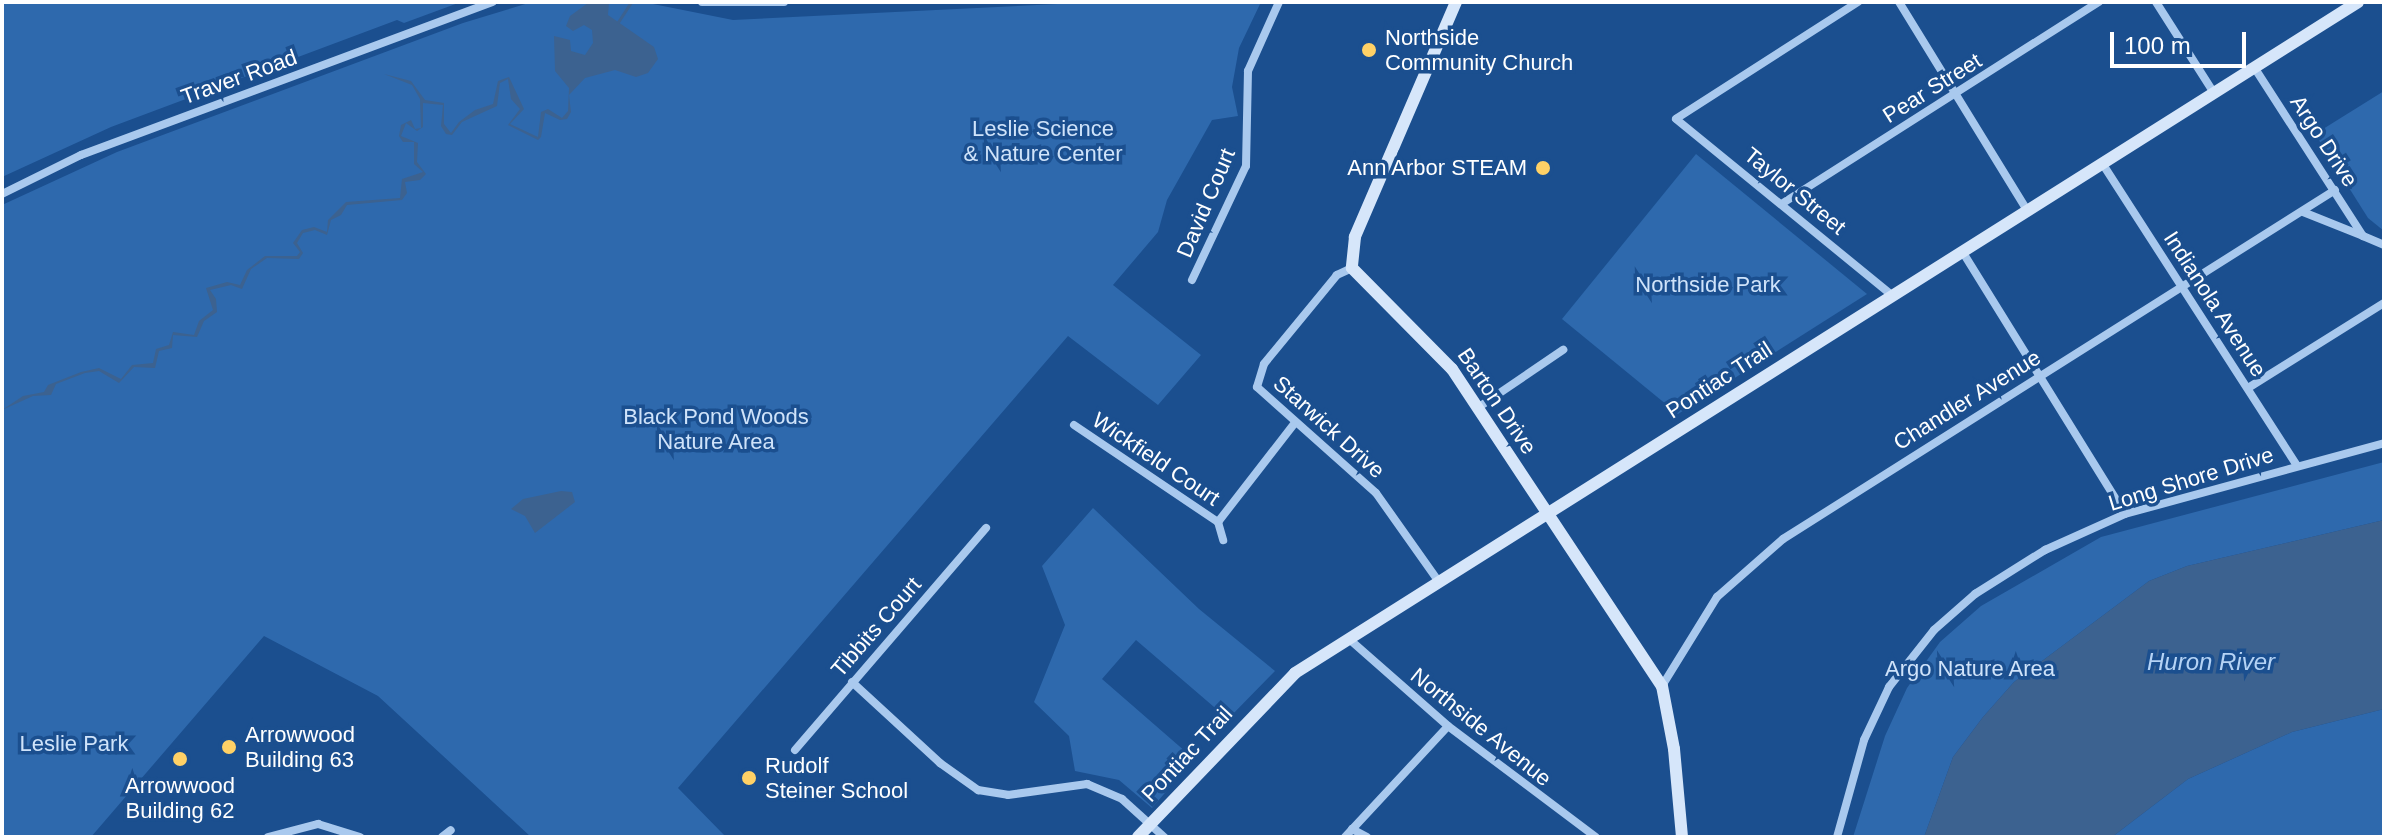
<!DOCTYPE html>
<style>
body{margin:0}
#map{position:relative;width:2386px;height:839px;overflow:hidden;background:#1b4f8f;font-family:Helvetica,sans-serif}
div>[style]{position:absolute}
[style*='--x']{left:calc(var(--x)*1px);top:calc(var(--y)*1px);width:calc(var(--w)*1px);rotate:calc(var(--a)*1deg)}
.green>*{inset:0;background:#2e69ad}
.water>*{inset:0;background:#3c6290}
.stream>*{height:3px;margin:-1.5px;padding:0 1.5px;transform-origin:1.5px;border-radius:1.5px;background:#3c6290}
.street>*{height:8px;margin:-4px;padding:0 4px;transform-origin:4px;border-radius:4px;background:#a9c9ee}
.secondary>*{height:12px;margin:-6px;padding:0 6px;transform-origin:6px;border-radius:6px;background:#d6e6fa}
.dots>*{width:22px;height:22px;translate:-50% -50%;box-sizing:border-box;border:4px solid #1b4f8f;border-radius:50%}
span{translate:-50% -50%;white-space:nowrap;text-align:center;line-height:1.15;-webkit-text-stroke:7px #1b4f8f;paint-order:stroke}
.poi-label{font-size:22px;color:#fff}
.left{translate:0 -50%;text-align:left}
.right{translate:-100% -50%;text-align:right}
.street-label{font-size:22px;color:#fff}
.park-label{font-size:22px;color:#cfe3fa}
.water-label{font-size:24px;color:#b5d3f5;font-style:italic}
.frame{position:absolute;inset:0;border:4px solid #fff;pointer-events:none}
.scale{position:absolute;left:2110px;top:32px;width:136px;height:36px;box-sizing:border-box;border:4px solid #fff;border-top:0;padding-left:10px;font-size:24px;line-height:28px;white-space:nowrap;color:#fff;-webkit-text-stroke:6px #1b4f8f;paint-order:stroke}
</style>
<div id="map">
<div class="green">
<i style="clip-path:polygon(2px 2px,461px 2px,404px 23px,397px 20px,111px 127px,2px 177px)"></i>
<i style="clip-path:polygon(532px 2px,643px 2px,733px 20px,1099px 2px,1261px 2px,1239px 48px,1232px 87px,1238px 116px,1212px 120px,1167px 200px,1158px 232px,1113px 285px,1201px 355px,1158px 405px,1068px 336px,678px 788px,726px 837px,531px 837px,378px 696px,264px 636px,91px 837px,2px 837px,2px 205px,117px 152px,463px 23px)"></i>
<i style="clip-path:polygon(2384px 91px,2384px 231px,2368px 218px,2315px 134px)"></i>
<i style="clip-path:polygon(1696px 154px,1867px 294px,1678px 414px,1562px 319px)"></i>
<i style="clip-path:polygon(2384px 462px,2384px 520px,2187px 566px,2149px 581px,2014px 682px,1983px 717px,1953px 757px,1924px 837px,1853px 837px,1885px 736px,1907px 688px,1940px 642px,1981px 606px,2101px 537px)"></i>
<i style="clip-path:polygon(1093px 508px,1199px 609px,1275px 671px,1228px 719px,1136px 640px,1102px 679px,1194px 759px,1152px 808px,1119px 780px,1075px 771px,1069px 736px,1034px 702px,1065px 625px,1042px 566px)"></i>
<i style="clip-path:polygon(2384px 709px,2384px 837px,2112px 837px,2188px 779px,2292px 732px)"></i>
</div>
<div class="water">
<i style="clip-path:polygon(609px 2px,608px 15px,654px 47px,658px 59px,648px 73px,636px 77px,615px 70px,585px 78px,569px 95px,571px 112px,567px 119px,560px 120px,545px 113px,541px 137px,538px 140px,508px 125px,520px 109px,511px 99px,508px 79px,500px 83px,497px 106px,462px 122px,452px 135px,446px 134px,441px 126px,443px 105px,423px 103px,423px 127px,417px 131px,406px 123px,401px 136px,418px 143px,417px 162px,426px 174px,420px 180px,405px 182px,407px 193px,402px 200px,347px 205px,341px 215px,331px 220px,327px 235px,315px 230px,303px 233px,297px 243px,303px 253px,299px 259px,267px 258px,251px 269px,242px 289px,231px 285px,210px 290px,216px 299px,217px 312px,204px 321px,197px 337px,173px 335px,172px 348px,159px 351px,155px 368px,134px 367px,119px 383px,99px 371px,85px 373px,56px 384px,51px 395px,33px 396px,2px 410px,23px 396px,44px 392px,48px 385px,81px 372px,99px 368px,121px 379px,132px 365px,153px 363px,156px 349px,169px 345px,173px 332px,194px 335px,199px 321px,213px 310px,206px 288px,227px 282px,240px 285px,247px 270px,265px 256px,297px 256px,300px 252px,293px 243px,302px 230px,314px 227px,327px 232px,328px 220px,346px 202px,400px 198px,402px 179px,423px 172px,414px 164px,414px 142px,403px 142px,399px 136px,401px 125px,411px 120px,415px 129px,421px 128px,420px 99px,412px 85px,384px 74px,411px 81px,425px 100px,444px 103px,444px 124px,451px 133px,459px 122px,475px 110px,493px 104px,498px 81px,509px 77px,524px 109px,510px 124px,538px 137px,541px 112px,548px 109px,562px 118px,568px 111px,569px 88px,555px 71px,554px 36px,570px 40px,571px 51px,585px 55px,593px 43px,592px 30px,584px 25px,573px 31px,566px 26px,570px 16px,588px 3px)"></i>
<i style="clip-path:polygon(561px 491px,572px 492px,575px 502px,535px 533px,525px 516px,511px 509px,523px 499px)"></i>
<i style="clip-path:polygon(2384px 520px,2384px 709px,2292px 732px,2188px 779px,2112px 837px,1924px 837px,1953px 757px,1983px 717px,2014px 682px,2149px 581px,2187px 566px)"></i>
</div>
<div class="stream">
<i style="--x:618;--y:22;--w:24;--a:-57"></i>
</div>
<div class="street">
<i style="--x:702;--y:2;--w:82;--a:0"></i>
<i style="--x:1858;--y:2;--w:216;--a:147.3"></i>
<i style="--x:1676;--y:119;--w:275;--a:39.2"></i>
<i style="--x:1899;--y:2;--w:244;--a:58.4"></i>
<i style="--x:2156;--y:2;--w:108;--a:57.5"></i>
<i style="--x:2254;--y:67;--w:201;--a:57.2"></i>
<i style="--x:2363;--y:236;--w:23;--a:23"></i>
<i style="--x:2102;--y:163;--w:360;--a:57.2"></i>
<i style="--x:2;--y:194;--w:88;--a:-26.3"></i>
<i style="--x:81;--y:155;--w:439;--a:-20.4"></i>
<i style="--x:1783;--y:203;--w:375;--a:-32.5"></i>
<i style="--x:2303;--y:212;--w:65;--a:21.8"></i>
<i style="--x:1962;--y:251;--w:309;--a:58.2"></i>
<i style="--x:1352;--y:268;--w:17;--a:155"></i>
<i style="--x:1337;--y:275;--w:115;--a:129.4"></i>
<i style="--x:1264;--y:364;--w:24;--a:107"></i>
<i style="--x:1257;--y:387;--w:159;--a:41.7"></i>
<i style="--x:1376;--y:493;--w:109;--a:54.7"></i>
<i style="--x:1192;--y:280;--w:126;--a:-64.7"></i>
<i style="--x:1246;--y:166;--w:95;--a:-88.8"></i>
<i style="--x:1248;--y:71;--w:76;--a:-65.8"></i>
<i style="--x:2248;--y:388;--w:160;--a:-32"></i>
<i style="--x:1479;--y:407;--w:102;--a:-34.2"></i>
<i style="--x:1074;--y:425;--w:174;--a:34"></i>
<i style="--x:1218;--y:522;--w:124;--a:-52.2"></i>
<i style="--x:1218;--y:522;--w:19;--a:74"></i>
<i style="--x:1349;--y:639;--w:132;--a:41.3"></i>
<i style="--x:1448;--y:726;--w:185;--a:36.9"></i>
<i style="--x:852;--y:682;--w:120;--a:42.6"></i>
<i style="--x:940;--y:763;--w:47;--a:35.4"></i>
<i style="--x:978;--y:790;--w:30;--a:9"></i>
<i style="--x:1008;--y:795;--w:80;--a:-7.9"></i>
<i style="--x:1087;--y:784;--w:38;--a:23"></i>
<i style="--x:1122;--y:799;--w:57;--a:42.1"></i>
<i style="--x:1662;--y:686;--w:105;--a:-58.3"></i>
<i style="--x:1717;--y:597;--w:88;--a:-41.3"></i>
<i style="--x:1783;--y:539;--w:653;--a:-32.3"></i>
<i style="--x:795;--y:750;--w:293;--a:-49.3"></i>
<i style="--x:1352;--y:829;--w:17;--a:28"></i>
<i style="--x:268;--y:837;--w:52;--a:-14.6"></i>
<i style="--x:318;--y:824;--w:44;--a:17.2"></i>
<i style="--x:442;--y:837;--w:11;--a:-38"></i>
<i style="--x:1345;--y:837;--w:151;--a:-47.1"></i>
<i style="--x:1837;--y:837;--w:101;--a:-74.4"></i>
<i style="--x:1864;--y:740;--w:59;--a:-64.7"></i>
<i style="--x:1889;--y:687;--w:73;--a:-51.7"></i>
<i style="--x:1934;--y:630;--w:55;--a:-41.3"></i>
<i style="--x:1975;--y:594;--w:83;--a:-32.2"></i>
<i style="--x:2045;--y:550;--w:88;--a:-24.2"></i>
<i style="--x:2125;--y:514;--w:269;--a:-15.3"></i>
</div>
<div class="secondary">
<i style="--x:1456;--y:2;--w:256;--a:113.3"></i>
<i style="--x:1355;--y:237;--w:31;--a:96"></i>
<i style="--x:1352;--y:268;--w:142;--a:45.3"></i>
<i style="--x:1452;--y:369;--w:380;--a:56.5"></i>
<i style="--x:1662;--y:686;--w:64;--a:79.2"></i>
<i style="--x:1674;--y:749;--w:88;--a:84.8"></i>
<i style="--x:1138;--y:837;--w:227;--a:-46.2"></i>
<i style="--x:1295;--y:673;--w:1257;--a:-32.26"></i>
</div>
<div class="dots">
<i style="left:1369px;top:50px;background:#ffd166"></i>
<i style="left:1543px;top:168px;background:#ffd166"></i>
<i style="left:229px;top:747px;background:#ffd166"></i>
<i style="left:180px;top:759px;background:#ffd166"></i>
<i style="left:749px;top:778px;background:#ffd166"></i>
</div>
<div class="poi-label">
<span class="left" style="left:1385px;top:50px">Northside<br>Community Church</span>
<span class="right" style="left:1527px;top:168px">Ann Arbor STEAM</span>
<span class="left" style="left:245px;top:747px">Arrowwood<br>Building 63</span>
<span class="left" style="left:765px;top:778px">Rudolf<br>Steiner School</span>
<span style="left:180px;top:798px">Arrowwood<br>Building 62</span>
</div>
<div class="street-label">
<span style="left:239px;top:77px;rotate:-20deg">Traver Road</span>
<span style="left:1932px;top:88px;rotate:-32deg">Pear Street</span>
<span style="left:2324px;top:141px;rotate:57deg">Argo Drive</span>
<span style="left:1795px;top:191px;rotate:39deg">Taylor Street</span>
<span style="left:1206px;top:203px;rotate:-67deg">David Court</span>
<span style="left:2215px;top:304px;rotate:57deg">Indianola Avenue</span>
<span style="left:1719px;top:380px;rotate:-33deg">Pontiac Trail</span>
<span style="left:1967px;top:400px;rotate:-32deg">Chandler Avenue</span>
<span style="left:1497px;top:401px;rotate:56deg">Barton Drive</span>
<span style="left:1329px;top:427px;rotate:42deg">Starwick Drive</span>
<span style="left:1156px;top:459px;rotate:34deg">Wickfield Court</span>
<span style="left:2191px;top:479px;rotate:-17deg">Long Shore Drive</span>
<span style="left:876px;top:627px;rotate:-49deg">Tibbits Court</span>
<span style="left:1481px;top:727px;rotate:39deg">Northside Avenue</span>
<span style="left:1187px;top:754px;rotate:-47deg">Pontiac Trail</span>
</div>
<div class="park-label">
<span style="left:1043px;top:141px">Leslie Science<br>&amp; Nature Center</span>
<span style="left:1708px;top:285px">Northside Park</span>
<span style="left:716px;top:429px">Black Pond Woods<br>Nature Area</span>
<span style="left:1970px;top:669px">Argo Nature Area</span>
<span style="left:74px;top:744px">Leslie Park</span>
</div>
<div class="water-label">
<span style="left:2211px;top:662px">Huron River</span>
</div>
<div class="frame"></div>
<div class="scale">100 m</div>
</div>
